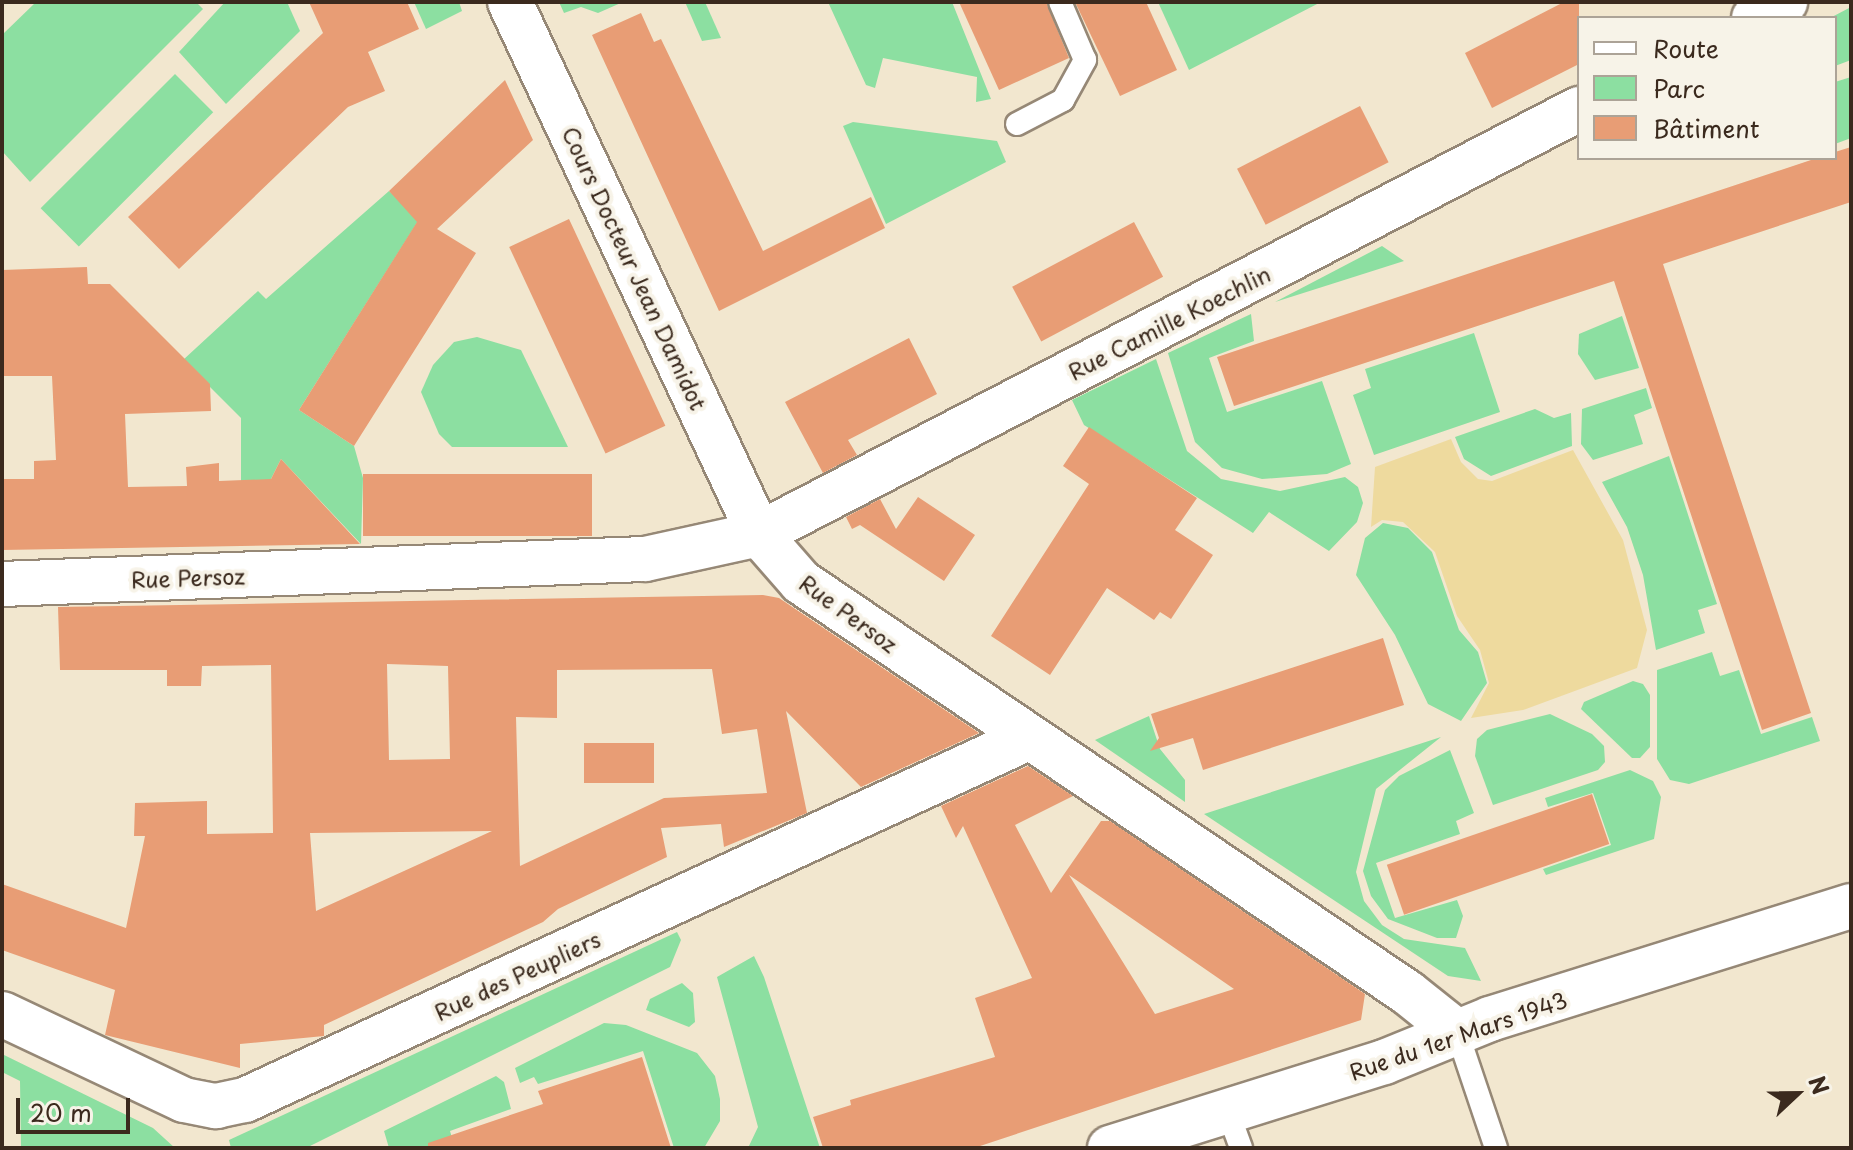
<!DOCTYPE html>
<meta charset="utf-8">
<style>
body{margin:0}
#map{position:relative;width:1853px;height:1150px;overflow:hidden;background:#f2e7cf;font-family:"Playpen Sans",sans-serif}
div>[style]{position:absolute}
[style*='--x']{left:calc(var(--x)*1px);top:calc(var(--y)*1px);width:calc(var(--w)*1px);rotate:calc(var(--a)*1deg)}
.green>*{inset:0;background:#8cdfa1;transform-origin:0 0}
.sand>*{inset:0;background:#eeda9e}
.building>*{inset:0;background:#e89d75;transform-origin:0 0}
.roads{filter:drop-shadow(2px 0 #968876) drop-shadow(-2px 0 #968876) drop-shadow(0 2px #968876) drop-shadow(0 -2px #968876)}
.lane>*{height:22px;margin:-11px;padding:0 11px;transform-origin:11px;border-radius:11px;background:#fff}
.street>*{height:44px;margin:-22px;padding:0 22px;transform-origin:22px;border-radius:22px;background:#fff}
.secondary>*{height:44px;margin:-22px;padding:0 22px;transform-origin:22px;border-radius:22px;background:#fff}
span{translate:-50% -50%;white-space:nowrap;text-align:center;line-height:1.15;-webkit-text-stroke:8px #f7f3e8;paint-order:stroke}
.street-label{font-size:22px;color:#3b2a1e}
.frame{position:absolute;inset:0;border:4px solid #3b2a1e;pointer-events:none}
.legend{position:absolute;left:1577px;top:16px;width:260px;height:144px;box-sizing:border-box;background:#f7f3e8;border:2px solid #aca397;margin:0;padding:10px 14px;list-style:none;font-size:24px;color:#3b2a1e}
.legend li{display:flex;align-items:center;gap:16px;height:40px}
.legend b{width:40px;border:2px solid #aca397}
.north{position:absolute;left:1757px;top:1054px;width:80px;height:80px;-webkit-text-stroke:6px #f7f3e8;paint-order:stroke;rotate:68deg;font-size:22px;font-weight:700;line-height:32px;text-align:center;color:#3b2a1e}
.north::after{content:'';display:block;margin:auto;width:28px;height:36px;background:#3b2a1e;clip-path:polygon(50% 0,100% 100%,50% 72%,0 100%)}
.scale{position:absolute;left:16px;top:1098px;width:114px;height:36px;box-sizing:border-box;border:4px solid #3b2a1e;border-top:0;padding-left:10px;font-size:24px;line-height:28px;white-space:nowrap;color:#3b2a1e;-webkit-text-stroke:6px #f7f3e8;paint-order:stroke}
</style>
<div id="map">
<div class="green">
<i style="clip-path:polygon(36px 2px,196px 2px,203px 9px,30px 182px,2px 151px,2px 35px)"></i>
<i style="clip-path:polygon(225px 2px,287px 2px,300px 31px,226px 104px,179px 52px)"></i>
<i style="clip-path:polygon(414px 2px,459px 2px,462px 11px,426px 29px)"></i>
<i style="clip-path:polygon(559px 2px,623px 2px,598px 13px,581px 7px,564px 13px)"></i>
<i style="clip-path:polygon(685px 2px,705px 2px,721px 38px,702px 41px)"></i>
<i style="clip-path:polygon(828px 2px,952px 2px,991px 99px,976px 102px,977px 77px,883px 58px,875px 88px,866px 85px)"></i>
<i style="clip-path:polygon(1158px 2px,1321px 2px,1189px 70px)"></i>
<i style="clip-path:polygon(1851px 7px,1851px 60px,1835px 66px,1835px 18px,1830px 18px)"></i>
<i style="left:175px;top:74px;width:54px;height:190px;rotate:45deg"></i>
<i style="clip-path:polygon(1851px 77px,1851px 138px,1835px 144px,1835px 82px)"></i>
<i style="clip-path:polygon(853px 122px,997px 141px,1006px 162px,886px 224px,843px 126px)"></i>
<i style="clip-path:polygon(389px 191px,420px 218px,299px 410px,354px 446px,363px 478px,361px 544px,281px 459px,263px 495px,241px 495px,241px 418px,183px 360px,258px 291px,266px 299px)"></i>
<i style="clip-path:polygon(1382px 246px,1404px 261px,1275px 302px)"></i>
<i style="clip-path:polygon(1251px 314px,1254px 341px,1209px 358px,1227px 412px,1322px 381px,1351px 464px,1327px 474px,1262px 479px,1222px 468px,1195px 442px,1168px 353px)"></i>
<i style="clip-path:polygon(1622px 316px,1639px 368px,1595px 380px,1578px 354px,1579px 334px)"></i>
<i style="clip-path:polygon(1474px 333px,1500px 412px,1374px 455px,1353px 395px,1371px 388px,1365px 369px)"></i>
<i style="clip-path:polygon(477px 337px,521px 350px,568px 447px,452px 447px,439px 434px,421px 392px,433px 365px,454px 342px)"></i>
<i style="clip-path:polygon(1156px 359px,1187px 451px,1221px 479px,1280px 491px,1345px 477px,1358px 487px,1363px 503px,1357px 522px,1329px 551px,1269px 512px,1253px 533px,1084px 425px,1072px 400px)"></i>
<i style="clip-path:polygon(1646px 388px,1652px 408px,1634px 415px,1643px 444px,1593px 460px,1581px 444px,1582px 409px)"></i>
<i style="clip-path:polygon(1535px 409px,1554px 418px,1571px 413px,1572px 446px,1491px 476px,1464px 459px,1455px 437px)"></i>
<i style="clip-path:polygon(1669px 456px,1717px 604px,1698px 610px,1705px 633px,1656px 650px,1643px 575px,1627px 527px,1602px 482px)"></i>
<i style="clip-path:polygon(1383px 523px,1408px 528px,1432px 552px,1459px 630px,1478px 652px,1487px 683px,1461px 721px,1428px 704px,1395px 635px,1356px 575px,1365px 538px)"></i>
<i style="clip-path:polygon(1712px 652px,1720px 676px,1739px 670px,1761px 734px,1812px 717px,1820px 741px,1689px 784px,1670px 780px,1657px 759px,1657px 670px)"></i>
<i style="clip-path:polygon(1633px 681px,1643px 684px,1650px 695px,1650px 747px,1640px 758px,1632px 758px,1581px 709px,1584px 702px)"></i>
<i style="clip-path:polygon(1550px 714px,1592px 734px,1604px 746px,1605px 762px,1598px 770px,1493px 805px,1475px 756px,1477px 739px,1487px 730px)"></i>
<i style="clip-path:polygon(1149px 716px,1160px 749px,1185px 780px,1185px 802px,1095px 740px)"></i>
<i style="clip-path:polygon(1441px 737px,1376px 789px,1356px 872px,1364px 901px,1382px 925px,1404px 939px,1465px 948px,1481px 981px,1448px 976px,1204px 814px)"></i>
<i style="clip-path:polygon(1450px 750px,1474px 813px,1456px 821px,1460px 834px,1376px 863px,1395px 918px,1457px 900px,1463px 916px,1456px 938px,1437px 938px,1388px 919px,1371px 896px,1363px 871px,1385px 790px,1399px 776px)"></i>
<i style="clip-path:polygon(1630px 770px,1653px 781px,1661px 797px,1654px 839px,1546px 875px,1543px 869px,1611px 845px,1593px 793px,1548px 807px,1545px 798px)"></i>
<i style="clip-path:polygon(677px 932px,681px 940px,670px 967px,306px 1148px,231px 1148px,229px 1140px)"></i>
<i style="clip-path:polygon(754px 956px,764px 977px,820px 1148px,748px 1148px,758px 1127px,717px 977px)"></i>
<i style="clip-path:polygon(682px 983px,693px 993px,695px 1022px,689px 1027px,646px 1010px,650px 999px)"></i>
<i style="clip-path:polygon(604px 1023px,626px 1025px,697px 1053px,715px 1076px,720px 1099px,720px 1121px,704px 1148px,674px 1148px,643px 1051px,538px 1084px,534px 1077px,520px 1083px,515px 1068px)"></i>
<i style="clip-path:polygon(2px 1054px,153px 1128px,175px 1148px,21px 1148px,20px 1081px,2px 1072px)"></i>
<i style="clip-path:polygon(496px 1076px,504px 1082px,511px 1109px,450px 1131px,455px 1148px,389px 1148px,384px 1131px)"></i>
</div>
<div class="sand">
<i style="clip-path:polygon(1451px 439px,1461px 462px,1478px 479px,1492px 481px,1573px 450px,1623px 540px,1647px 630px,1637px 668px,1523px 710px,1471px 718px,1489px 683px,1480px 650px,1457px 616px,1435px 552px,1403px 522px,1382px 520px,1371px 527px,1375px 467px)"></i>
</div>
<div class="building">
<i style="clip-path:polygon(309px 2px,407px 2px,419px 29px,368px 52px,385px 91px,348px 107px,179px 269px,128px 217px,323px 33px)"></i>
<i style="clip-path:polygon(959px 2px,1046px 2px,1069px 58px,999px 90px)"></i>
<i style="clip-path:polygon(1075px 2px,1146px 2px,1177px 70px,1120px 96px)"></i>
<i style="clip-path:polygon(1564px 2px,1579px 2px,1579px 64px,1492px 108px,1465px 53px)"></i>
<i style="clip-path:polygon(641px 13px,654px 42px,661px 39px,763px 251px,871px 197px,885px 228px,719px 311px,592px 35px)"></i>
<i style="clip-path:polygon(505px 80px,533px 140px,437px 229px,476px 253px,354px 446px,299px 410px,417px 222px,389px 191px)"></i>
<i style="left:1360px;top:106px;width:63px;height:138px;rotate:63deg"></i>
<i style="clip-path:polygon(1851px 147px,1851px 202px,1663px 264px,1811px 713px,1762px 730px,1614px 281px,1234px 406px,1217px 357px,1817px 158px,1835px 158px,1835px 152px)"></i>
<i style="left:569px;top:219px;width:228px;height:66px;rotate:65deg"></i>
<i style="left:1134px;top:222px;width:62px;height:138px;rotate:62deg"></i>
<i style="clip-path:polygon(87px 267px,88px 284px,110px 284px,210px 384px,211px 411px,125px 414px,128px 487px,187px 486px,186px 467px,219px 463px,219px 481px,271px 479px,281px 459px,360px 544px,2px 550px,2px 479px,34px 479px,34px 461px,56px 460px,52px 376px,2px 376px,2px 270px)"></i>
<i style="clip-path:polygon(909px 338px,937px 394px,848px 440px,857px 455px,823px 473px,785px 402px)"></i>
<i style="clip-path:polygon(1089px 427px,1197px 498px,1175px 530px,1213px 555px,1171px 619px,1160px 612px,1154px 620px,1107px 588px,1050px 675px,991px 636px,1089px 484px,1063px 466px)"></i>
<i style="left:592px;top:474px;width:62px;height:229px;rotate:90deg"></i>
<i style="clip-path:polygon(918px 497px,975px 535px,944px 581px,860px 525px,852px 529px,846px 517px,880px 499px,896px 529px)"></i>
<i style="clip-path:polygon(evenodd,763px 595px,779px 598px,979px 733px,861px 787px,786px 711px,807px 813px,724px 847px,721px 824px,661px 828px,667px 857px,558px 909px,543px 922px,324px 1025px,324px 1036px,240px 1044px,240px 1068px,105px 1035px,115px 990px,2px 950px,2px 884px,126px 928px,145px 836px,134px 836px,135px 803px,207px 801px,207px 834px,273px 833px,271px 665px,202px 666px,201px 686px,167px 686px,167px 670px,60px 670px,58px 607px,763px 595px,387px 664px,448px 666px,450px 759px,389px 760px,387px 664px,763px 595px,712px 669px,722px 734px,757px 729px,767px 793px,664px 798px,520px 866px,516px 717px,557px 718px,557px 670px,712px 669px,763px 595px,492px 831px,316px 911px,310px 833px,492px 831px)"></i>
<i style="clip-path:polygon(1383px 638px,1404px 705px,1203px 770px,1193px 738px,1150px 751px,1159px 738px,1151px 714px)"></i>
<i style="left:654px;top:743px;width:40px;height:70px;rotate:90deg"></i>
<i style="clip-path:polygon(evenodd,1028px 766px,1073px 796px,1015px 825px,1051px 893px,1101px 821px,1110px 821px,1365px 994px,1361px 1020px,974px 1148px,823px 1148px,813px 1117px,851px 1105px,850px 1100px,995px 1057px,975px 998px,1032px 978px,963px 826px,956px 838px,941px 806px,1028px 766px,1069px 875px,1234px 989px,1155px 1014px,1069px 875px)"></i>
<i style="left:1592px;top:794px;width:53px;height:217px;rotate:71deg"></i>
<i style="clip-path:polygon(642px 1057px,671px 1148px,428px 1148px,428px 1143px,543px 1104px,538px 1091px)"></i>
</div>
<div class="roads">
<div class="lane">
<i style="--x:1017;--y:124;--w:52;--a:-27.6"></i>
<i style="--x:1063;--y:100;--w:46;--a:-61.2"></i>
<i style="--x:1085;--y:60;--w:63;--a:-113.3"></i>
<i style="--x:1457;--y:1032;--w:122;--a:71.4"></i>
<i style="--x:1228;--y:1112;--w:38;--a:70"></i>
</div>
<div class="street">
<i style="--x:510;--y:2;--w:587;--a:64.92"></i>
<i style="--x:759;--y:534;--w:64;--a:48.8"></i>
<i style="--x:801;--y:582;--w:733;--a:34.1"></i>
<i style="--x:1408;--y:993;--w:63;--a:38.5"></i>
<i style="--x:1754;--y:18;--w:35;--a:-27"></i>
<i style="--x:2;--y:584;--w:643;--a:-2.23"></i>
<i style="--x:645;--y:559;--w:117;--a:-12.4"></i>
<i style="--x:759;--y:534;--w:924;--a:-27.4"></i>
<i style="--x:2;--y:1014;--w:201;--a:25.3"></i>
<i style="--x:184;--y:1100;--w:33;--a:11"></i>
<i style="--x:216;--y:1106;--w:30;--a:-12"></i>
<i style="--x:245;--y:1100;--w:863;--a:-24.81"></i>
</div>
<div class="secondary">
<i style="--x:1110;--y:1148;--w:287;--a:-17.4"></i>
<i style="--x:1384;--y:1062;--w:114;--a:-22.1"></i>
<i style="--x:1490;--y:1019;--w:378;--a:-17.4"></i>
</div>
</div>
<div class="street-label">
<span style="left:635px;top:268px;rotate:65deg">Cours Docteur Jean Damidot</span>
<span style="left:1169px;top:322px;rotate:-27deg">Rue Camille Koechlin</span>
<span style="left:188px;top:577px;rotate:-2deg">Rue Persoz</span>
<span style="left:849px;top:613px;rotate:36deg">Rue Persoz</span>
<span style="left:517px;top:975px;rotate:-25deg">Rue des Peupliers</span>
<span style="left:1458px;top:1035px;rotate:-19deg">Rue du 1er Mars 1943</span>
</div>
<div class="frame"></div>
<ul class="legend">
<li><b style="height:10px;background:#fff"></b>Route</li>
<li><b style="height:22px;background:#8cdfa1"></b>Parc</li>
<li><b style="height:22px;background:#e89d75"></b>Bâtiment</li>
</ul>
<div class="north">N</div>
<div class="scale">20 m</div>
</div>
